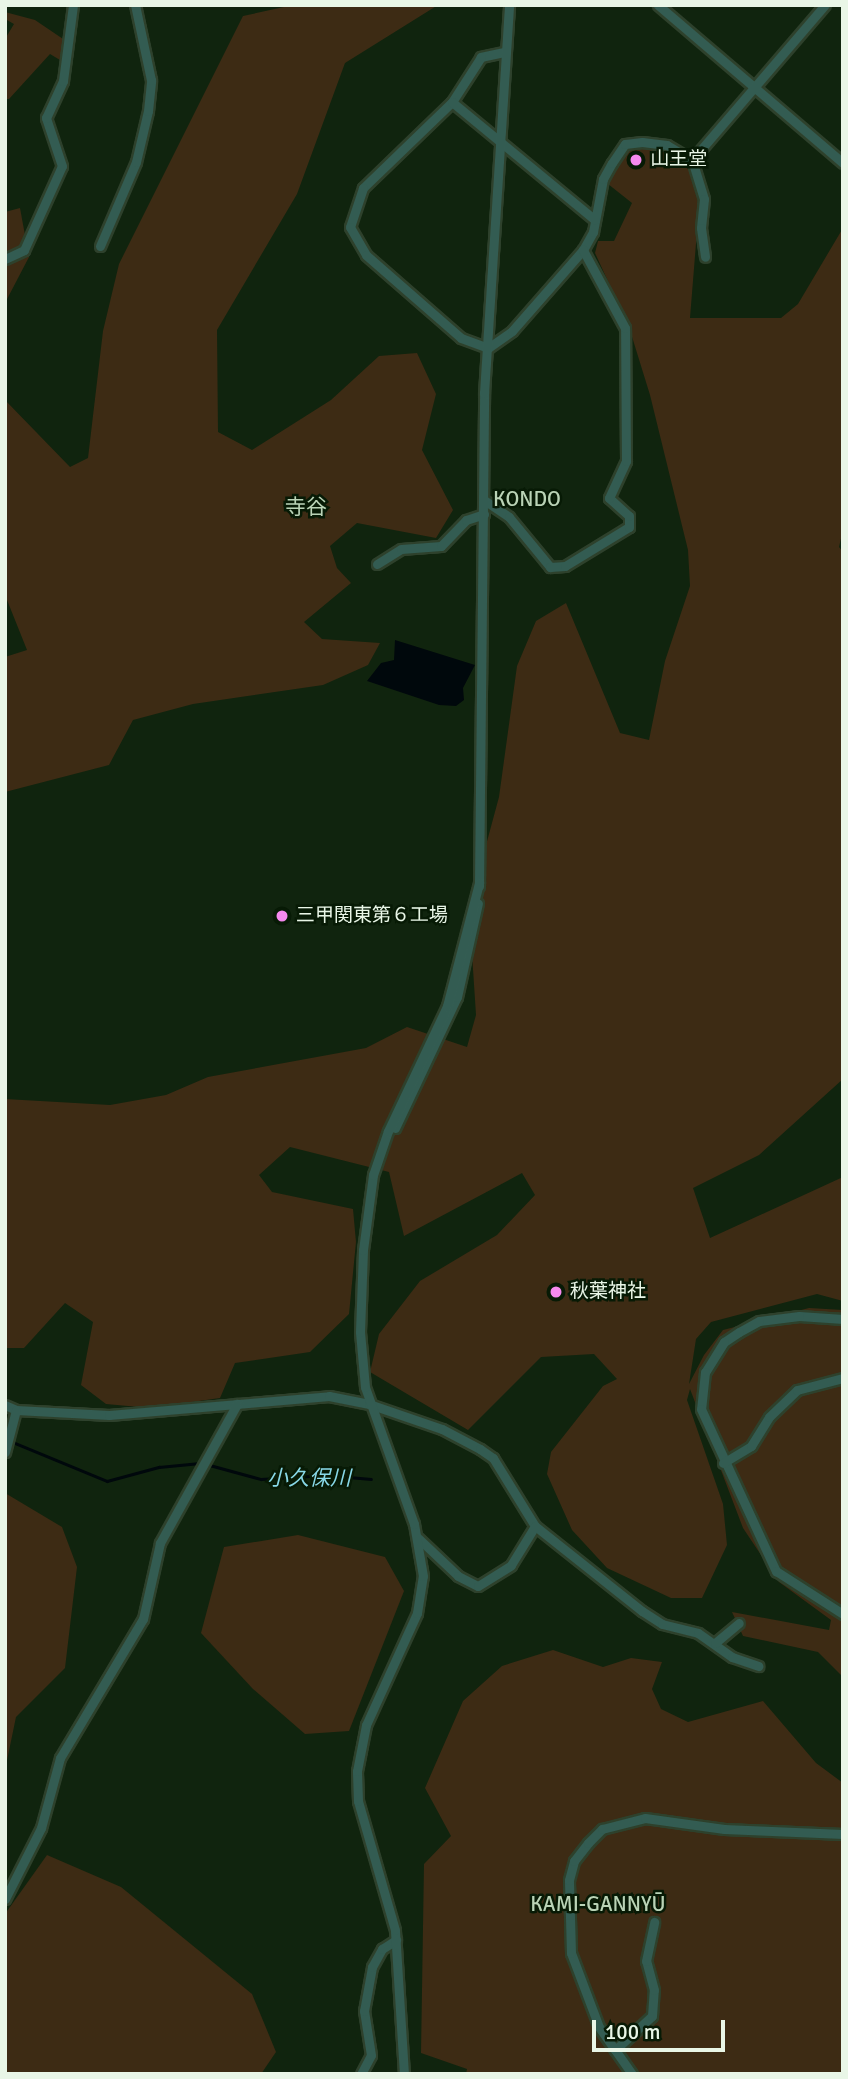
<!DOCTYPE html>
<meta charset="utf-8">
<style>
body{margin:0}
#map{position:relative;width:848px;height:2079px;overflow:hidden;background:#10240e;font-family:Signika,"Noto Sans JP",sans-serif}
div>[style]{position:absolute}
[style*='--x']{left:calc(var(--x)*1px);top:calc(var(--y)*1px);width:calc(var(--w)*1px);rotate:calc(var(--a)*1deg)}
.green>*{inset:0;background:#3d2b14}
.water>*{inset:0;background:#00080c}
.stream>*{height:2.5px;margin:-1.25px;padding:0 1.25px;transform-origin:1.25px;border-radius:1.25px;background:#00080c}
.roads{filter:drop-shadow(2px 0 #2e412c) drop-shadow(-2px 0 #2e412c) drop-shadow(0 2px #2e412c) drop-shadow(0 -2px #2e412c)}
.minor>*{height:9px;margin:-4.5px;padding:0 4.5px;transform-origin:4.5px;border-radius:4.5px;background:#335c52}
.dots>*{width:19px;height:19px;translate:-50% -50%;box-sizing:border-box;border:4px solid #071a05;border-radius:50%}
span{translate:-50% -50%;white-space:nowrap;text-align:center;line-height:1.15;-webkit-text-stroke:5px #071a05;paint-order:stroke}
.poi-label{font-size:19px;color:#e9f6e7}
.left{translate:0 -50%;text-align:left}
.neighbourhood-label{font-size:21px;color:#bad3b6}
.water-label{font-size:21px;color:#88d8e7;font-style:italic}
.frame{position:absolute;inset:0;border:7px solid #e9f6e7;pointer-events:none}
.scale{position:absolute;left:592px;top:2020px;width:133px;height:32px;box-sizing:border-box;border:4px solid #e9f6e7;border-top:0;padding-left:9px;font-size:21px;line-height:24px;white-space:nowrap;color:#e9f6e7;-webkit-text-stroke:5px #071a05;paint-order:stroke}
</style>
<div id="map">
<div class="green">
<i style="clip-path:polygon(293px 5px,438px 5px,345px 63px,297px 194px,217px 330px,218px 432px,252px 450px,331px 400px,379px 356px,417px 353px,436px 394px,422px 450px,453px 510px,436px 538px,357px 523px,330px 546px,337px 568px,351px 583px,304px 622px,322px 639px,380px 643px,368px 665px,323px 685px,193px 704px,133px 720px,109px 765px,5px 792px,5px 657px,27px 650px,5px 595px,5px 400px,70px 467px,88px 458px,103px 331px,119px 264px,243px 16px)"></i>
<i style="clip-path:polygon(5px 12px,35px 20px,66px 41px,60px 60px,50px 54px,9px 99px,5px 99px,5px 39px,14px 24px,5px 19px)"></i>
<i style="clip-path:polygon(634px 147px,665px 148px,689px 163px,700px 194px,690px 318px,781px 318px,798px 304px,843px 228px,843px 530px,839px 547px,843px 552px,843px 1079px,759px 1155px,693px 1188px,710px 1238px,843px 1177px,843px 1301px,817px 1294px,711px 1322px,696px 1339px,689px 1384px,704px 1355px,723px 1330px,809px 1308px,843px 1310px,843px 1677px,818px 1652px,743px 1636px,732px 1612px,829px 1630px,831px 1620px,779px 1582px,743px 1528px,690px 1389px,687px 1400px,723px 1504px,727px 1545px,702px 1598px,671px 1598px,607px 1568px,572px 1530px,547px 1474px,551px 1452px,603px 1386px,617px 1379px,594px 1354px,541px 1357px,468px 1430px,370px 1372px,379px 1334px,420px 1281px,497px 1235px,535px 1195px,522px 1173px,404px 1236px,389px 1172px,290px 1147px,259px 1175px,272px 1192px,353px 1209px,356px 1242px,349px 1314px,310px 1352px,235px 1363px,220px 1398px,150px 1408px,106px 1404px,81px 1385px,93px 1322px,65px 1303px,24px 1348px,5px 1348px,5px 1099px,110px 1105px,166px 1095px,208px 1077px,366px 1048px,407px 1027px,467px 1047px,476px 1015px,469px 908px,499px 797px,517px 666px,536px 621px,566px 603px,620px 733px,649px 740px,665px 661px,690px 586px,688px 550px,650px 395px,629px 327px,595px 253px,598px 241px,614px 241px,632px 203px,608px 184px,624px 151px)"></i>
<i style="clip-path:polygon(20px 208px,29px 257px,5px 303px,5px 212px)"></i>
<i style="clip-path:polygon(5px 1493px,62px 1527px,77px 1567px,65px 1668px,16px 1717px,5px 1770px)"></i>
<i style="clip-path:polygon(298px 1535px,385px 1557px,404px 1591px,349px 1731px,305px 1734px,253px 1689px,201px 1633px,224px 1547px)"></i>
<i style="clip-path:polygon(553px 1650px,603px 1667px,631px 1658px,662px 1662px,652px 1689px,661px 1709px,688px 1722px,763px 1701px,816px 1763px,843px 1783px,843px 2074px,466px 2074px,467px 2069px,421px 2053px,424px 1864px,451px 1836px,425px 1788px,463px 1701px,502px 1666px)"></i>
<i style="clip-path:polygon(47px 1855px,121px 1887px,252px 1994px,276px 2052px,261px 2074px,5px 2074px,5px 1914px)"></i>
</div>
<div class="water">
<i style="clip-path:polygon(395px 640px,475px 665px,463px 688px,464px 700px,456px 706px,439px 705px,367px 681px,381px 663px,394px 660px)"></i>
</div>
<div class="stream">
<i style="--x:10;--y:1441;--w:105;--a:22.4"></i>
<i style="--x:107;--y:1481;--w:54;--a:-15.1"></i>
<i style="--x:159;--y:1467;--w:41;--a:-5.6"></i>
<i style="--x:206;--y:1464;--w:57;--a:15.3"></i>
<i style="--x:261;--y:1479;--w:65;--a:-3.5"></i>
<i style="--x:326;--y:1475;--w:45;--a:5.1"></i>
</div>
<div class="roads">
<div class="minor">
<i style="--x:658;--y:5;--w:243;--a:40.5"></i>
<i style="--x:504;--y:52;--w:24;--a:168"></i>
<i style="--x:481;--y:57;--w:54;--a:122.8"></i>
<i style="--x:452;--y:102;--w:124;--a:136"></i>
<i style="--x:363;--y:188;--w:41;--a:108.4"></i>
<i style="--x:350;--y:227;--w:32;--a:60"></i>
<i style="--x:366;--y:255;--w:126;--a:41.1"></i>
<i style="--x:461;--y:338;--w:29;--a:20"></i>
<i style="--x:488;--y:348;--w:29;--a:-35"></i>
<i style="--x:512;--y:331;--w:108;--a:-48.8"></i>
<i style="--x:583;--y:250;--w:21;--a:-61"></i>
<i style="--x:593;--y:232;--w:54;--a:-79.3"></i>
<i style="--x:603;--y:179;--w:18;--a:-61"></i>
<i style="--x:612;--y:163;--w:23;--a:-56"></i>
<i style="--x:625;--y:144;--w:17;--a:-7"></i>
<i style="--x:642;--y:142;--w:25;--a:7"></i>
<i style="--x:667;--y:145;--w:29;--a:31"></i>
<i style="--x:692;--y:160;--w:41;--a:72.9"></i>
<i style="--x:704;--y:199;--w:29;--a:96"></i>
<i style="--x:701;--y:228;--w:29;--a:82"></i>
<i style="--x:452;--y:102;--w:185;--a:39.5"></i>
<i style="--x:692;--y:160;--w:204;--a:-49.4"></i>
<i style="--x:100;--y:246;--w:91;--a:-66.8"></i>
<i style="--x:136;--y:162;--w:52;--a:-76.8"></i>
<i style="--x:148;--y:111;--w:31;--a:-84"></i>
<i style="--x:151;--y:80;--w:77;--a:-102"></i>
<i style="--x:5;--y:259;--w:21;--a:-25"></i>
<i style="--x:24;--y:250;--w:92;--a:-65.7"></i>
<i style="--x:62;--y:166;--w:51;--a:-108.4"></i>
<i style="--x:46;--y:118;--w:41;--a:-65.3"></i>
<i style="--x:63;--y:81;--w:77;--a:-82.5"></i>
<i style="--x:484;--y:500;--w:30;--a:34"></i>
<i style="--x:509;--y:517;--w:65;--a:50.6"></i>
<i style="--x:550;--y:567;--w:15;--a:-4"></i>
<i style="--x:565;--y:566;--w:75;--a:-31.4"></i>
<i style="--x:629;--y:527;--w:11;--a:-90"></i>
<i style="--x:629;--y:516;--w:27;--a:-138"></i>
<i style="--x:609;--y:498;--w:41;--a:-65.3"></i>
<i style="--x:626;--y:461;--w:133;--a:-90.4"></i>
<i style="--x:625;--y:328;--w:89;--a:-118.3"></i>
<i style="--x:377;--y:564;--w:28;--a:-32"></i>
<i style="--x:401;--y:549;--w:40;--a:-4.3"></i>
<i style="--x:441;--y:546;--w:36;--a:-46"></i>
<i style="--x:466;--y:520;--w:19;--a:-18"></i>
<i style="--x:479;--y:886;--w:493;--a:-89.4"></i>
<i style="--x:484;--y:393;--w:389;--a:-86.3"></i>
<i style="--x:395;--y:1128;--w:145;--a:-64.7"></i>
<i style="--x:457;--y:997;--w:96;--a:-77.4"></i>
<i style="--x:843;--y:1319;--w:44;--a:-176.1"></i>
<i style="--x:799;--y:1316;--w:40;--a:172.9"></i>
<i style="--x:759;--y:1321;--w:23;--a:151"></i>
<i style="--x:739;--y:1332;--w:18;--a:146"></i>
<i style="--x:724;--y:1342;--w:36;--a:122"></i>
<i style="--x:705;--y:1372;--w:37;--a:96"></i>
<i style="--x:701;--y:1409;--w:179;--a:65.2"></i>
<i style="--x:776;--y:1571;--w:80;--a:32.7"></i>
<i style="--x:5;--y:1405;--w:12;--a:24"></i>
<i style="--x:16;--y:1410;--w:93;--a:3.1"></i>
<i style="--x:109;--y:1415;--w:221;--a:-4.9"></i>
<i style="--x:329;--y:1396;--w:41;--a:11.3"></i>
<i style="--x:369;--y:1404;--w:77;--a:18.9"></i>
<i style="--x:442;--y:1429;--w:43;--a:27.8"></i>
<i style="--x:480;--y:1449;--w:16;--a:35"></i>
<i style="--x:493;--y:1458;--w:80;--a:58.3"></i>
<i style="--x:535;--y:1526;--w:137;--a:38.5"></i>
<i style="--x:642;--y:1611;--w:24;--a:33"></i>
<i style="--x:662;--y:1624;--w:37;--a:14"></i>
<i style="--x:698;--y:1633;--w:42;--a:35.2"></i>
<i style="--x:732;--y:1657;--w:28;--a:19"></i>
<i style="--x:5;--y:1452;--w:43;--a:-75.3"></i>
<i style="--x:723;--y:1463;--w:33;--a:-31"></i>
<i style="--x:751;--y:1446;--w:34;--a:-58"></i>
<i style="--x:769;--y:1417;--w:39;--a:-44"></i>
<i style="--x:797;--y:1390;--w:48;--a:-14.6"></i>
<i style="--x:418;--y:1538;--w:55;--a:43.5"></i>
<i style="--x:458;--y:1576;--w:22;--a:27"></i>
<i style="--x:478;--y:1586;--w:39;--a:-32"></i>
<i style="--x:511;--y:1565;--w:46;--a:-58.4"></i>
<i style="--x:715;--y:1643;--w:31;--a:-40"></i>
<i style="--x:5;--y:1899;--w:80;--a:-63.1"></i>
<i style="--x:41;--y:1828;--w:73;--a:-74.8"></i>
<i style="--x:60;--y:1758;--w:162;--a:-59.2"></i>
<i style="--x:143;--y:1619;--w:78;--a:-77.4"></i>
<i style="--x:160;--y:1543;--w:159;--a:-61"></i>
<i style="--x:615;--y:2050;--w:50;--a:-42.6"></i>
<i style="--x:652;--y:2016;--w:26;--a:-86"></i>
<i style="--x:654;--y:1990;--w:30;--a:-105"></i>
<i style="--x:646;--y:1961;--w:40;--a:-78"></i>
<i style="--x:361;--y:2074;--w:21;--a:-62"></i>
<i style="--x:371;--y:2055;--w:45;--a:-99"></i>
<i style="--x:364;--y:2011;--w:45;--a:-79.7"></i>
<i style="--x:372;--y:1967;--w:21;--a:-61"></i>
<i style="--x:382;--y:1949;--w:17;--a:-33"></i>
<i style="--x:404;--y:2074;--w:144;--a:-93.6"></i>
<i style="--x:395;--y:1930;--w:134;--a:-106"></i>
<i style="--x:358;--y:1801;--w:30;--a:-92"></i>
<i style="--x:357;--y:1771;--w:47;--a:-78.9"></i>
<i style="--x:366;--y:1725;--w:123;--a:-65.5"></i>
<i style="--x:417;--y:1613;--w:37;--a:-81"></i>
<i style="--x:423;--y:1576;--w:53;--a:-99.8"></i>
<i style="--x:414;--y:1524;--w:145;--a:-109.7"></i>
<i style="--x:365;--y:1387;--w:55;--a:-95.2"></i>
<i style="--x:360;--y:1332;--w:82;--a:-87.9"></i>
<i style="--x:363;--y:1250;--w:76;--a:-82.4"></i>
<i style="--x:373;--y:1175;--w:46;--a:-71.2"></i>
<i style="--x:388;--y:1131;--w:138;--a:-64.7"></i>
<i style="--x:447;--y:1006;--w:127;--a:-75.4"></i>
<i style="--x:632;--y:2074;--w:57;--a:-125.1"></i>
<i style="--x:599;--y:2027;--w:79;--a:-110.7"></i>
<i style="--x:571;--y:1953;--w:73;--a:-91.6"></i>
<i style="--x:569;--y:1880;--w:20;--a:-75"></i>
<i style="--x:574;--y:1861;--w:23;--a:-52"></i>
<i style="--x:588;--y:1843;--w:20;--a:-45"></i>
<i style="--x:602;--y:1829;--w:44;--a:-14.3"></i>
<i style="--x:645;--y:1818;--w:80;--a:7.9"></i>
<i style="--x:724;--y:1829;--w:119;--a:2.4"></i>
</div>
</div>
<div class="dots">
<i style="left:636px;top:160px;background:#f589ee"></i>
<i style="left:282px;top:916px;background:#f589ee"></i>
<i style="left:556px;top:1292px;background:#f589ee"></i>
</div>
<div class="poi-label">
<span class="left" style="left:650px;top:160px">山王堂</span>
<span class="left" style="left:296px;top:916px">三甲関東第６工場</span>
<span class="left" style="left:570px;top:1292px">秋葉神社</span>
</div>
<div class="neighbourhood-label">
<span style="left:527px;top:499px">KONDO</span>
<span style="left:306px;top:507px">寺谷</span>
<span style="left:598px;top:1904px">KAMI-GANNYŪ</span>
</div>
<div class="water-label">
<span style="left:309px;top:1478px">小久保川</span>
</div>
<div class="frame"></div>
<div class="scale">100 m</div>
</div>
